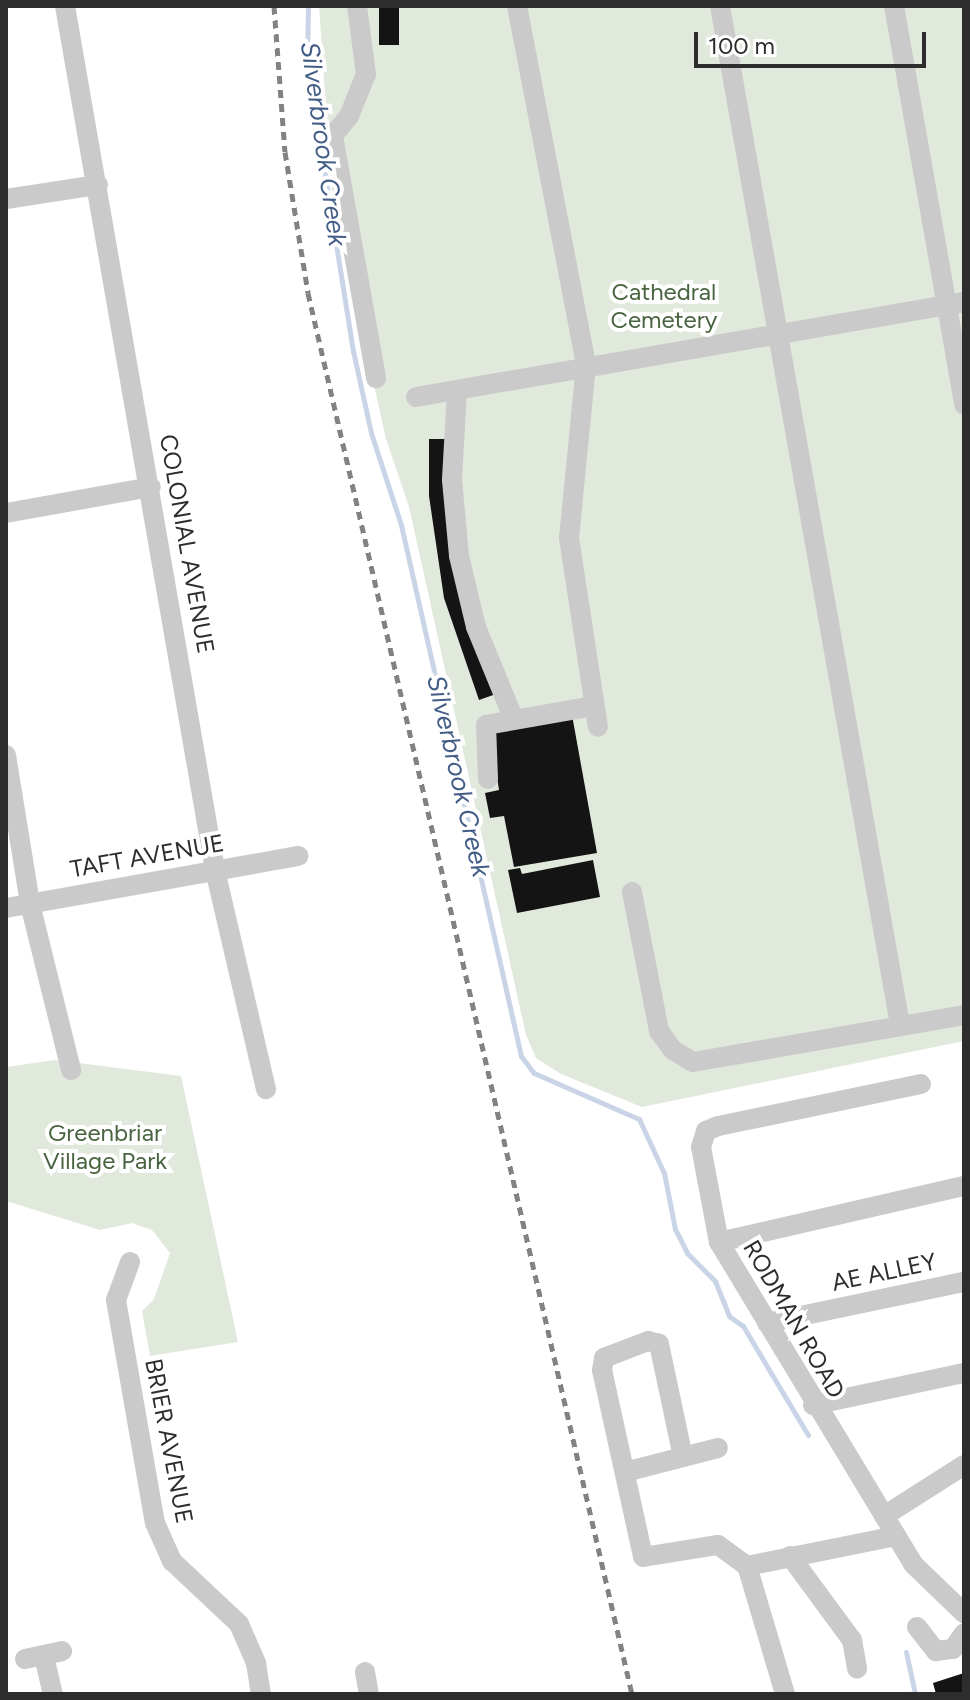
<!DOCTYPE html>
<style>
body{margin:0}
#map{position:relative;width:970px;height:1700px;overflow:hidden;background:#fff;font-family:Figtree,sans-serif}
div>[style]{position:absolute}
[style*='--x']{left:calc(var(--x)*1px);top:calc(var(--y)*1px);width:calc(var(--w)*1px);rotate:calc(var(--a)*1deg)}
.green>*{inset:0;background:#e0e9db}
.stream>*{height:5px;margin:-2.5px;padding:0 2.5px;transform-origin:2.5px;border-radius:2.5px;background:#c9d5e7}
.building>*{inset:0;background:#141414;transform-origin:0 0}
.minor>*{height:20px;margin:-10px;padding:0 10px;transform-origin:10px;border-radius:10px;background:#cacaca}
.rail>*{height:5px;margin-top:-2.5px;transform-origin:0;background:repeating-linear-gradient(90deg,#828282 0 8px,transparent 0 14px)}
span{translate:-50% -50%;white-space:nowrap;text-align:center;line-height:1.15;-webkit-text-stroke:8px #fff;paint-order:stroke}
.park-label{font-size:24px;color:#48633f}
.street-label{font-size:24px;color:#2d2d2d}
.water-label{font-size:26px;color:#435d86;font-style:italic}
.frame{position:absolute;inset:0;border:8px solid #2d2d2d;pointer-events:none}
.scale{position:absolute;left:694px;top:32px;width:232px;height:36px;box-sizing:border-box;border:4px solid #2d2d2d;border-top:0;padding-left:10px;font-size:24px;line-height:28px;white-space:nowrap;color:#2d2d2d;-webkit-text-stroke:6px #fff;paint-order:stroke}
</style>
<div id="map">
<div class="green">
<i style="clip-path:polygon(319px 6px,964px 6px,964px 1041px,642px 1107px,561px 1074px,536px 1058px,526px 1035px,409px 507px,386px 439px,366px 350px,328px 139px)"></i>
<i style="clip-path:polygon(55px 1060px,181px 1076px,238px 1342px,150px 1356px,142px 1311px,154px 1299px,170px 1253px,152px 1230px,132px 1223px,100px 1230px,6px 1201px,6px 1067px)"></i>
</div>
<div class="stream">
<i style="--x:308;--y:6;--w:55;--a:91"></i>
<i style="--x:307;--y:61;--w:294;--a:81"></i>
<i style="--x:353;--y:351;--w:84;--a:77.6"></i>
<i style="--x:371;--y:433;--w:97;--a:71.9"></i>
<i style="--x:401;--y:525;--w:544;--a:77.27"></i>
<i style="--x:521;--y:1056;--w:21;--a:53"></i>
<i style="--x:534;--y:1073;--w:115;--a:23.7"></i>
<i style="--x:639;--y:1119;--w:60;--a:65.2"></i>
<i style="--x:664;--y:1173;--w:57;--a:78.9"></i>
<i style="--x:675;--y:1229;--w:27;--a:63"></i>
<i style="--x:687;--y:1253;--w:40;--a:45"></i>
<i style="--x:715;--y:1281;--w:38;--a:68"></i>
<i style="--x:729;--y:1316;--w:17;--a:36"></i>
<i style="--x:743;--y:1326;--w:127;--a:59.2"></i>
<i style="--x:906;--y:1652;--w:43;--a:77.9"></i>
</div>
<div class="building">
<i style="left:379px;top:6px;width:20px;height:39px"></i>
<i style="clip-path:polygon(429px 439px,446px 439px,464px 609px,496px 694px,479px 700px,444px 598px,429px 496px)"></i>
<i style="clip-path:polygon(572px 715px,597px 853px,514px 867px,504px 816px,490px 818px,485px 793px,499px 790px,490px 731px)"></i>
<i style="clip-path:polygon(593px 860px,600px 897px,517px 913px,508px 870px,520px 868px,522px 874px)"></i>
<i style="clip-path:polygon(964px 1673px,964px 1694px,936px 1694px,933px 1683px)"></i>
</div>
<div class="minor">
<i style="--x:65;--y:6;--w:877;--a:80.15"></i>
<i style="--x:215;--y:870;--w:225;--a:76.9"></i>
<i style="--x:357;--y:6;--w:69;--a:82.5"></i>
<i style="--x:366;--y:74;--w:45;--a:112"></i>
<i style="--x:349;--y:116;--w:26;--a:129"></i>
<i style="--x:333;--y:136;--w:246;--a:79.9"></i>
<i style="--x:517;--y:6;--w:366;--a:79.1"></i>
<i style="--x:586;--y:365;--w:174;--a:95.6"></i>
<i style="--x:569;--y:538;--w:191;--a:81.3"></i>
<i style="--x:720;--y:6;--w:1035;--a:79.98"></i>
<i style="--x:894;--y:6;--w:405;--a:80"></i>
<i style="--x:6;--y:199;--w:93;--a:-8.7"></i>
<i style="--x:457;--y:390;--w:90;--a:93.2"></i>
<i style="--x:452;--y:480;--w:76;--a:84.7"></i>
<i style="--x:459;--y:556;--w:73;--a:76.5"></i>
<i style="--x:476;--y:627;--w:97;--a:67.7"></i>
<i style="--x:416;--y:397;--w:556;--a:-9.83"></i>
<i style="--x:6;--y:513;--w:147;--a:-10.2"></i>
<i style="--x:6;--y:755;--w:151;--a:80.8"></i>
<i style="--x:30;--y:904;--w:171;--a:76.1"></i>
<i style="--x:488;--y:779;--w:54;--a:-92.1"></i>
<i style="--x:486;--y:725;--w:110;--a:-10"></i>
<i style="--x:632;--y:892;--w:142;--a:79"></i>
<i style="--x:659;--y:1031;--w:24;--a:54"></i>
<i style="--x:673;--y:1050;--w:23;--a:31"></i>
<i style="--x:693;--y:1062;--w:275;--a:-9.8"></i>
<i style="--x:6;--y:908;--w:297;--a:-10.1"></i>
<i style="--x:921;--y:1084;--w:207;--a:168.3"></i>
<i style="--x:718;--y:1126;--w:13;--a:157"></i>
<i style="--x:706;--y:1131;--w:17;--a:107"></i>
<i style="--x:701;--y:1147;--w:97;--a:79.3"></i>
<i style="--x:719;--y:1242;--w:376;--a:58.9"></i>
<i style="--x:913;--y:1564;--w:71;--a:43.9"></i>
<i style="--x:719;--y:1242;--w:251;--a:-12.9"></i>
<i style="--x:130;--y:1262;--w:40;--a:110.2"></i>
<i style="--x:116;--y:1300;--w:226;--a:80.1"></i>
<i style="--x:155;--y:1523;--w:42;--a:65.9"></i>
<i style="--x:172;--y:1561;--w:92;--a:43.2"></i>
<i style="--x:239;--y:1624;--w:43;--a:66.4"></i>
<i style="--x:256;--y:1663;--w:31;--a:81"></i>
<i style="--x:767;--y:1323;--w:201;--a:-11.8"></i>
<i style="--x:813;--y:1405;--w:154;--a:-12"></i>
<i style="--x:683;--y:1457;--w:116;--a:-102"></i>
<i style="--x:659;--y:1344;--w:11;--a:-165"></i>
<i style="--x:648;--y:1341;--w:47;--a:158.9"></i>
<i style="--x:604;--y:1358;--w:12;--a:99"></i>
<i style="--x:602;--y:1370;--w:191;--a:77.6"></i>
<i style="--x:643;--y:1557;--w:76;--a:-9.1"></i>
<i style="--x:718;--y:1545;--w:36;--a:36"></i>
<i style="--x:625;--y:1472;--w:96;--a:-14.5"></i>
<i style="--x:884;--y:1516;--w:95;--a:-32.5"></i>
<i style="--x:790;--y:1556;--w:104;--a:53.6"></i>
<i style="--x:852;--y:1640;--w:29;--a:80"></i>
<i style="--x:917;--y:1627;--w:31;--a:52"></i>
<i style="--x:936;--y:1651;--w:17;--a:-7"></i>
<i style="--x:953;--y:1649;--w:19;--a:-55"></i>
<i style="--x:44;--y:1656;--w:39;--a:77"></i>
<i style="--x:25;--y:1659;--w:38;--a:-12"></i>
<i style="--x:365;--y:1672;--w:22;--a:80"></i>
<i style="--x:785;--y:1694;--w:134;--a:-106.5"></i>
<i style="--x:747;--y:1566;--w:152;--a:-11.4"></i>
</div>
<div class="rail">
<i style="--x:274;--y:6;--w:146;--a:85.7"></i>
<i style="--x:285;--y:152;--w:143;--a:80.7"></i>
<i style="--x:308;--y:293;--w:1438;--a:76.98"></i>
</div>
<div class="park-label">
<span style="left:664px;top:306px">Cathedral<br>Cemetery</span>
<span style="left:105px;top:1147px">Greenbriar<br>Village Park</span>
</div>
<div class="street-label">
<span style="left:187px;top:544px;rotate:80deg">COLONIAL AVENUE</span>
<span style="left:147px;top:856px;rotate:-10deg">TAFT AVENUE</span>
<span style="left:884px;top:1272px;rotate:-12deg">AE ALLEY</span>
<span style="left:794px;top:1319px;rotate:60deg">RODMAN ROAD</span>
<span style="left:169px;top:1441px;rotate:79deg">BRIER AVENUE</span>
</div>
<div class="water-label">
<span style="left:323px;top:144px;rotate:82deg">Silverbrook Creek</span>
<span style="left:458px;top:776px;rotate:77deg">Silverbrook Creek</span>
</div>
<div class="frame"></div>
<div class="scale">100 m</div>
</div>
